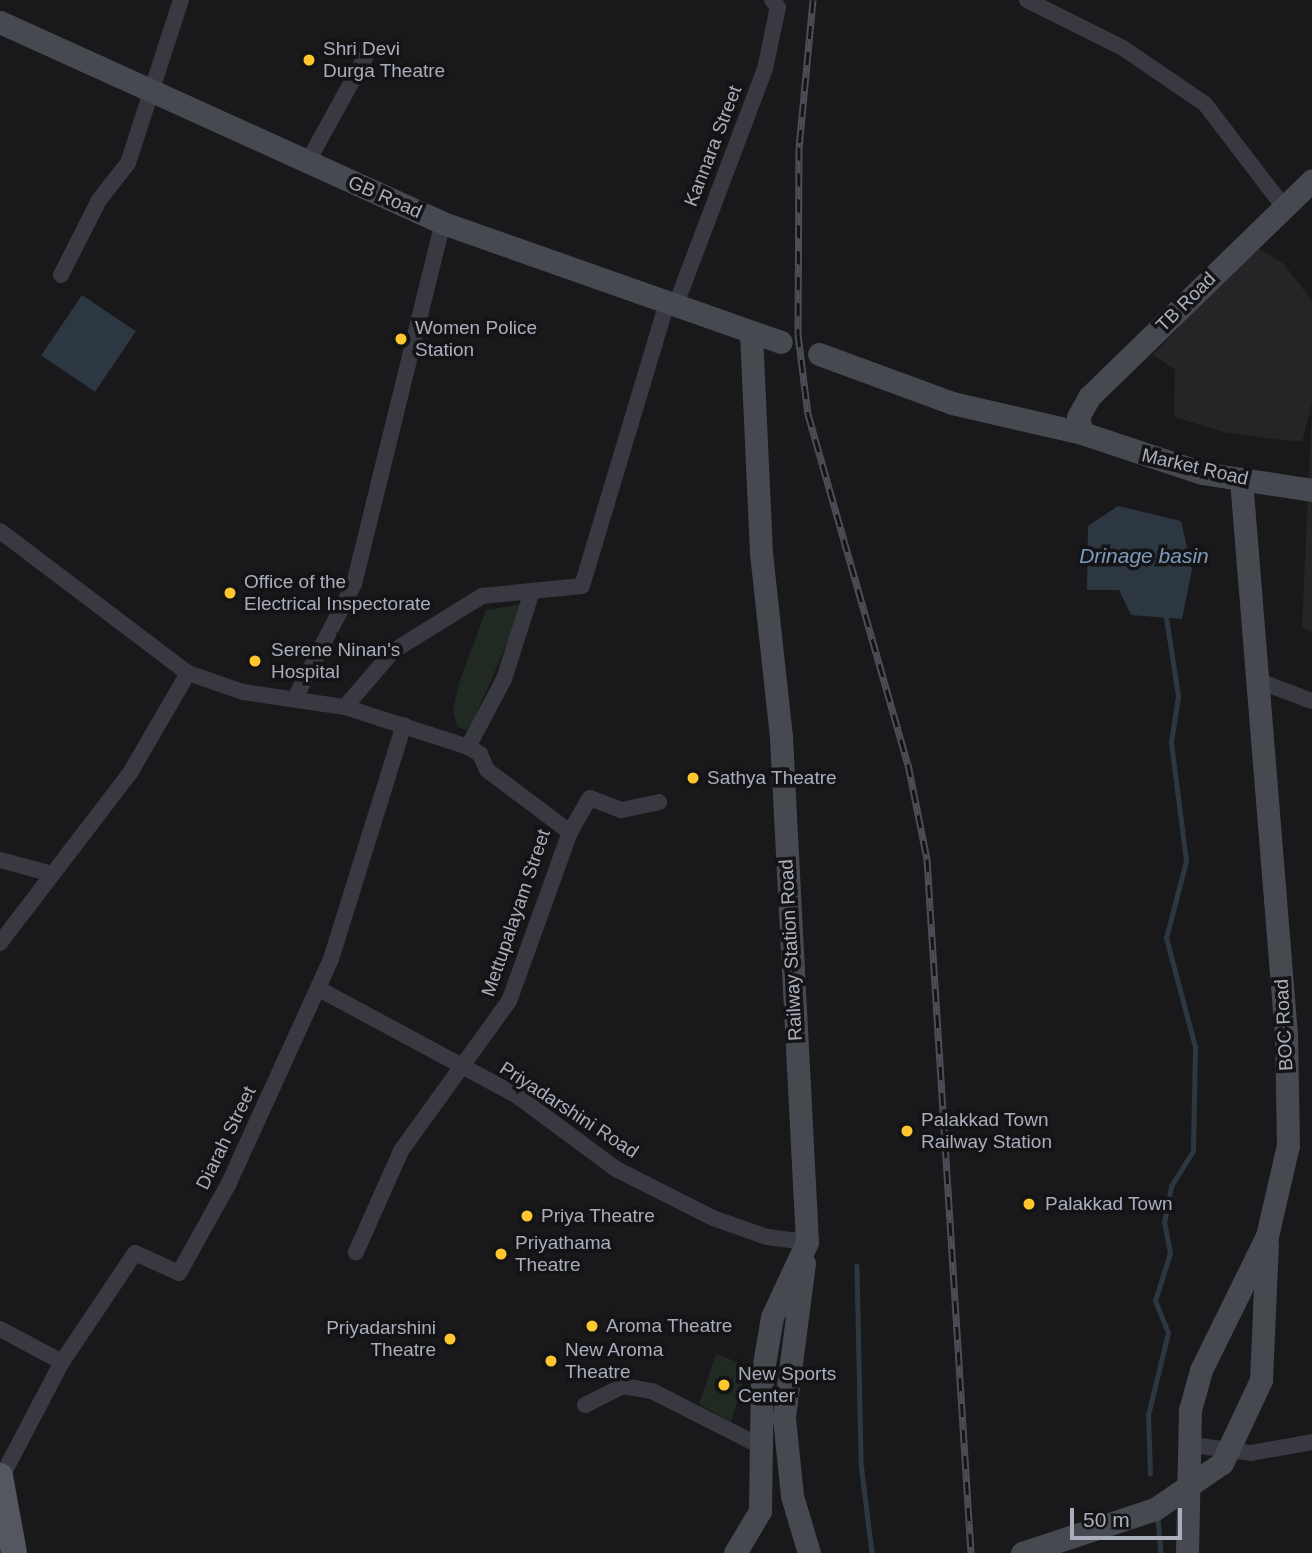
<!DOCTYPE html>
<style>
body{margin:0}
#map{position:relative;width:1312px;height:1553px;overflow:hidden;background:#19191b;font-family:Helvetica,sans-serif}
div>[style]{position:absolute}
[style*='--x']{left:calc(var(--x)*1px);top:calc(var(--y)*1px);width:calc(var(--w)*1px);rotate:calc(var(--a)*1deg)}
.built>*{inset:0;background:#252528}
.green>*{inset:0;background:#202a22}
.water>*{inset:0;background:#2d3741;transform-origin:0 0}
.stream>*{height:4.5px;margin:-2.25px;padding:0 2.25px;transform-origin:2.25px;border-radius:2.25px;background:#2d3741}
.street>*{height:16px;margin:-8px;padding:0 8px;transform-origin:8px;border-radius:8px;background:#393a41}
.secondary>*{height:23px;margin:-11.5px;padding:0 11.5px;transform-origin:11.5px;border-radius:11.5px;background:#474951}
.primary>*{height:26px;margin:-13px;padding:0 13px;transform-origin:13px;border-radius:13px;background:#555760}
.rail>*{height:7px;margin-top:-3.5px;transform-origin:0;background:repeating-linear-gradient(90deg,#141416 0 13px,#4c4e56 0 26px);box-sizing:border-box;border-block:2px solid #4c4e56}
.dots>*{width:19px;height:19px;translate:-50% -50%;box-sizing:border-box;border:4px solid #141416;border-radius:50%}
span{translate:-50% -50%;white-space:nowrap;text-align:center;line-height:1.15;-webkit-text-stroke:7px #141416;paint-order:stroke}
.poi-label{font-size:19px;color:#aaaebc}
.left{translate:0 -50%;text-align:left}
.right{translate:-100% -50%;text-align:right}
.street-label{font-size:19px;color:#aaaebc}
.water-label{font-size:21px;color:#7e9aba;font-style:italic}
.scale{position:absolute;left:1070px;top:1508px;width:112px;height:32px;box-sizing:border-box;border:4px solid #aaaebc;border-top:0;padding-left:9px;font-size:21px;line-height:24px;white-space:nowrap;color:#aaaebc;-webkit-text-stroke:5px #141416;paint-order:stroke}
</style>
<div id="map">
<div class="built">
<i style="clip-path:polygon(1255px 246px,1284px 264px,1312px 301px,1312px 403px,1302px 442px,1227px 433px,1174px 417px,1175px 370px,1153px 355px)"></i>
<i style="clip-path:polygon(1312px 405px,1312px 633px,1302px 627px)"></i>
</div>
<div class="green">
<i style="clip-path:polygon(524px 604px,469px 731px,457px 727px,453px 710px,459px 683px,486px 610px)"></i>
<i style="clip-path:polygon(716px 1354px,748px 1366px,731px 1422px,699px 1404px)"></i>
</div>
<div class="water">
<i style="left:82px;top:295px;width:65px;height:73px;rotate:34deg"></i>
<i style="clip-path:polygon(1118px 506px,1181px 521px,1192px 569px,1182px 619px,1131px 615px,1119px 590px,1087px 590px,1088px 526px)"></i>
</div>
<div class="stream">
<i style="--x:857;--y:1266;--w:197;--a:88.8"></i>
<i style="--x:861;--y:1463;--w:91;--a:83"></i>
<i style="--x:1150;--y:1474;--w:59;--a:-91.9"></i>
<i style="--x:1148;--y:1415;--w:84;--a:-76.3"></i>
<i style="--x:1168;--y:1333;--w:35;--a:-112"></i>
<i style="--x:1155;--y:1301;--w:50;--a:-72.6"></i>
<i style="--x:1170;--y:1253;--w:31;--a:-101"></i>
<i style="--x:1164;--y:1223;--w:38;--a:-79"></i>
<i style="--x:1171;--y:1186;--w:41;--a:-57.8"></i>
<i style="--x:1193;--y:1151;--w:104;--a:-88.9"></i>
<i style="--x:1195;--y:1047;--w:113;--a:-104.9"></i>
<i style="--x:1166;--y:938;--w:80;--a:-75.4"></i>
<i style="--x:1186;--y:861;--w:120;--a:-97.2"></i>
<i style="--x:1171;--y:742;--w:47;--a:-81.3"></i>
<i style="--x:1178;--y:696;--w:79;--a:-98.7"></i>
<i style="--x:1158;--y:1519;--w:34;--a:85"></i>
</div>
<div class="street">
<i style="--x:1027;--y:0;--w:107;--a:26.6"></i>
<i style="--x:1123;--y:48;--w:99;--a:34.3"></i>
<i style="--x:1205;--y:104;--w:128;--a:52.6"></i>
<i style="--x:307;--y:163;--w:120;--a:-61.1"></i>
<i style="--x:61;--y:275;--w:84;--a:-63.1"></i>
<i style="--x:99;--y:200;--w:47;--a:-51.9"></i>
<i style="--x:128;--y:163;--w:171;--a:-72"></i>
<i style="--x:675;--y:307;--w:254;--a:-69.3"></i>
<i style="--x:765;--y:69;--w:63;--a:-78.2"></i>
<i style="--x:778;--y:7;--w:9;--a:-131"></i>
<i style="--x:0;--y:531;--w:236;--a:37.1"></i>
<i style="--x:188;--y:673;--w:58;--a:19.1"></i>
<i style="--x:243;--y:692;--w:103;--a:8.4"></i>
<i style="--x:345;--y:707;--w:129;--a:18"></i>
<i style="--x:468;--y:747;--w:14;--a:30"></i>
<i style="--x:480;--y:754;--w:17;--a:66"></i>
<i style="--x:487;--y:770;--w:104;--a:36.8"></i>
<i style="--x:570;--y:832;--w:180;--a:109.8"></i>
<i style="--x:509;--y:1001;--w:185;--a:125.8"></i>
<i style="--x:401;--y:1151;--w:111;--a:114"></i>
<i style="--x:1259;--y:681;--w:57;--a:20.7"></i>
<i style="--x:296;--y:696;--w:126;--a:-62.6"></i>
<i style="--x:354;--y:584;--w:372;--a:-76.2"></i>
<i style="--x:345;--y:707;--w:74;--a:-49.4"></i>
<i style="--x:393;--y:651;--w:105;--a:-31.7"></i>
<i style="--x:482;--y:596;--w:100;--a:-5.7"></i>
<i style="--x:582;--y:586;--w:295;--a:-73.3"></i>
<i style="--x:468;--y:747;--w:77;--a:-62.1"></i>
<i style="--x:504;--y:679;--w:92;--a:-72.3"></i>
<i style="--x:570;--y:832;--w:39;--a:-60"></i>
<i style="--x:590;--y:798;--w:34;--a:21"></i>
<i style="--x:622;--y:810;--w:38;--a:-12"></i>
<i style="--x:0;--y:860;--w:54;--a:15.1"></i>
<i style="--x:0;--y:943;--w:214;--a:-52.6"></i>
<i style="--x:130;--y:773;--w:116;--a:-59.9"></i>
<i style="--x:319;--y:989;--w:224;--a:28.3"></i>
<i style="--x:516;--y:1095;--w:124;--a:36.5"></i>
<i style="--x:616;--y:1169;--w:109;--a:26.8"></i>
<i style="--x:713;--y:1218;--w:57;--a:19.4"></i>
<i style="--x:767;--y:1237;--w:40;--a:7.1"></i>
<i style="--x:0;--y:1329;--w:70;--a:28"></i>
<i style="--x:585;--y:1405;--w:42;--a:-26.6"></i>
<i style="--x:623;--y:1386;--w:29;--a:10"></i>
<i style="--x:652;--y:1391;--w:121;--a:27"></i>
<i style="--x:1193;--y:1445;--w:59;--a:7.9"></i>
<i style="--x:1251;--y:1453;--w:62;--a:-10.2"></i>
<i style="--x:1;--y:1478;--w:131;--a:-62.3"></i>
<i style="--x:62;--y:1362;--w:131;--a:-56.2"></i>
<i style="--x:135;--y:1253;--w:48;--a:24.4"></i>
<i style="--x:179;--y:1273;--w:103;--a:-60.9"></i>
<i style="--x:229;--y:1183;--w:246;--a:-65.5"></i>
<i style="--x:331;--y:959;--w:245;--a:-72.7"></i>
</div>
<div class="secondary">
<i style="--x:0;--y:22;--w:486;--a:24.4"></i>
<i style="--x:443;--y:223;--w:358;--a:19.4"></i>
<i style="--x:819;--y:354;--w:142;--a:20.2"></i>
<i style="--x:952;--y:403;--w:133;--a:13"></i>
<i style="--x:1082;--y:433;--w:126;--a:18.4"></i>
<i style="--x:1202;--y:473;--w:111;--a:8.8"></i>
<i style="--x:1082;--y:433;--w:16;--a:-104"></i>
<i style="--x:1078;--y:417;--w:23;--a:-61"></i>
<i style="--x:1089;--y:397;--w:311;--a:-44.2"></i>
<i style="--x:804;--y:1263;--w:156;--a:97.4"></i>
<i style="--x:784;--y:1418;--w:78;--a:84.1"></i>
<i style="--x:792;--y:1496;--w:59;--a:73.4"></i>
<i style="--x:735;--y:1553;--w:49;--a:-59.2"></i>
<i style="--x:760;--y:1511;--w:135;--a:-89.2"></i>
<i style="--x:762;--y:1376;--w:60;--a:-80.4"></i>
<i style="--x:772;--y:1317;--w:83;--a:-65"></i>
<i style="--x:807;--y:1242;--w:506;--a:-92.95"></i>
<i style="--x:781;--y:737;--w:185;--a:-96.2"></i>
<i style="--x:761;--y:553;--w:219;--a:-92.6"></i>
<i style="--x:1022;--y:1553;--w:140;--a:-18.3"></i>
<i style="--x:1155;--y:1509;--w:81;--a:-34.5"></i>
<i style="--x:1222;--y:1463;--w:92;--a:-64.8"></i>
<i style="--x:1261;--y:1380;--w:137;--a:-87.5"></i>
<i style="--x:1187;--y:1553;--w:143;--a:-88.8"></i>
<i style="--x:1190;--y:1410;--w:41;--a:-74.6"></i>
<i style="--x:1201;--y:1370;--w:149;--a:-63.8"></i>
<i style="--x:1267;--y:1236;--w:93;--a:-77"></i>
<i style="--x:1288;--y:1145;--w:110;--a:-91"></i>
<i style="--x:1286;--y:1035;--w:558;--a:-94.63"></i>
</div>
<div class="primary">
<i style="--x:0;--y:1476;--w:78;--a:79.7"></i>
</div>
<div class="rail">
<i style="--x:813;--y:0;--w:148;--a:95.4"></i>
<i style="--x:799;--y:147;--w:187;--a:90.3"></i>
<i style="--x:798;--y:334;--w:81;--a:82.9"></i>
<i style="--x:808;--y:414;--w:364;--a:74.1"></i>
<i style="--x:908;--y:764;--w:97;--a:78.7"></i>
<i style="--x:927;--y:859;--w:695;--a:86.37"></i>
</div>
<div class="dots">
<i style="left:309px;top:60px;background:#ffc62d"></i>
<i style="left:401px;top:339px;background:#ffc62d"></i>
<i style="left:230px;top:593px;background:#ffc62d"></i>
<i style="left:255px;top:661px;background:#ffc62d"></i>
<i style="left:693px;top:778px;background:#ffc62d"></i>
<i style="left:907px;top:1131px;background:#ffc62d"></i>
<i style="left:1029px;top:1204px;background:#ffc62d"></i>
<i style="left:527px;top:1216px;background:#ffc62d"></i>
<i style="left:501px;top:1254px;background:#ffc62d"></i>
<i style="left:592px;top:1326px;background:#ffc62d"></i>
<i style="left:450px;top:1339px;background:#ffc62d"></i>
<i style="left:551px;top:1361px;background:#ffc62d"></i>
<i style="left:724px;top:1385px;background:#ffc62d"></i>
</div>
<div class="poi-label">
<span class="left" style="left:323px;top:60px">Shri Devi<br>Durga Theatre</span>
<span class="left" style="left:415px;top:339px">Women Police<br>Station</span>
<span class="left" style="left:244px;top:593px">Office of the<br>Electrical Inspectorate</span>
<span class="left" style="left:271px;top:661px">Serene Ninan's<br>Hospital</span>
<span class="left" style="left:707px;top:778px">Sathya Theatre</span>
<span class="left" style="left:921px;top:1131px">Palakkad Town<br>Railway Station</span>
<span class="left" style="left:1045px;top:1204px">Palakkad Town</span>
<span class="left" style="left:541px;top:1216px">Priya Theatre</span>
<span class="left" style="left:515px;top:1254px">Priyathama<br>Theatre</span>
<span class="left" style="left:606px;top:1326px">Aroma Theatre</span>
<span class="right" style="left:436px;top:1339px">Priyadarshini<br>Theatre</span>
<span class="left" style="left:565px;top:1361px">New Aroma<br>Theatre</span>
<span class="left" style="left:738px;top:1385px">New Sports<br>Center</span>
</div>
<div class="street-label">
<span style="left:713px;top:146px;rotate:-69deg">Kannara Street</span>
<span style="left:385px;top:197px;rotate:24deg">GB Road</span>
<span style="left:1186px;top:302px;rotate:-45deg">TB Road</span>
<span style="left:1195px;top:467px;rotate:13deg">Market Road</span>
<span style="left:516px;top:913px;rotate:-71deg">Mettupalayam Street</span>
<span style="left:791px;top:950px;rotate:-93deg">Railway Station Road</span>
<span style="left:1284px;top:1025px;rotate:-93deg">BOC Road</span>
<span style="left:569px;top:1110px;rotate:33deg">Priyadarshini Road</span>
<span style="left:226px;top:1138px;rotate:-64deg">Diarah Street</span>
</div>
<div class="water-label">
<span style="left:1144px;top:556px">Drinage basin</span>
</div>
<div class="scale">50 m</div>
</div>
